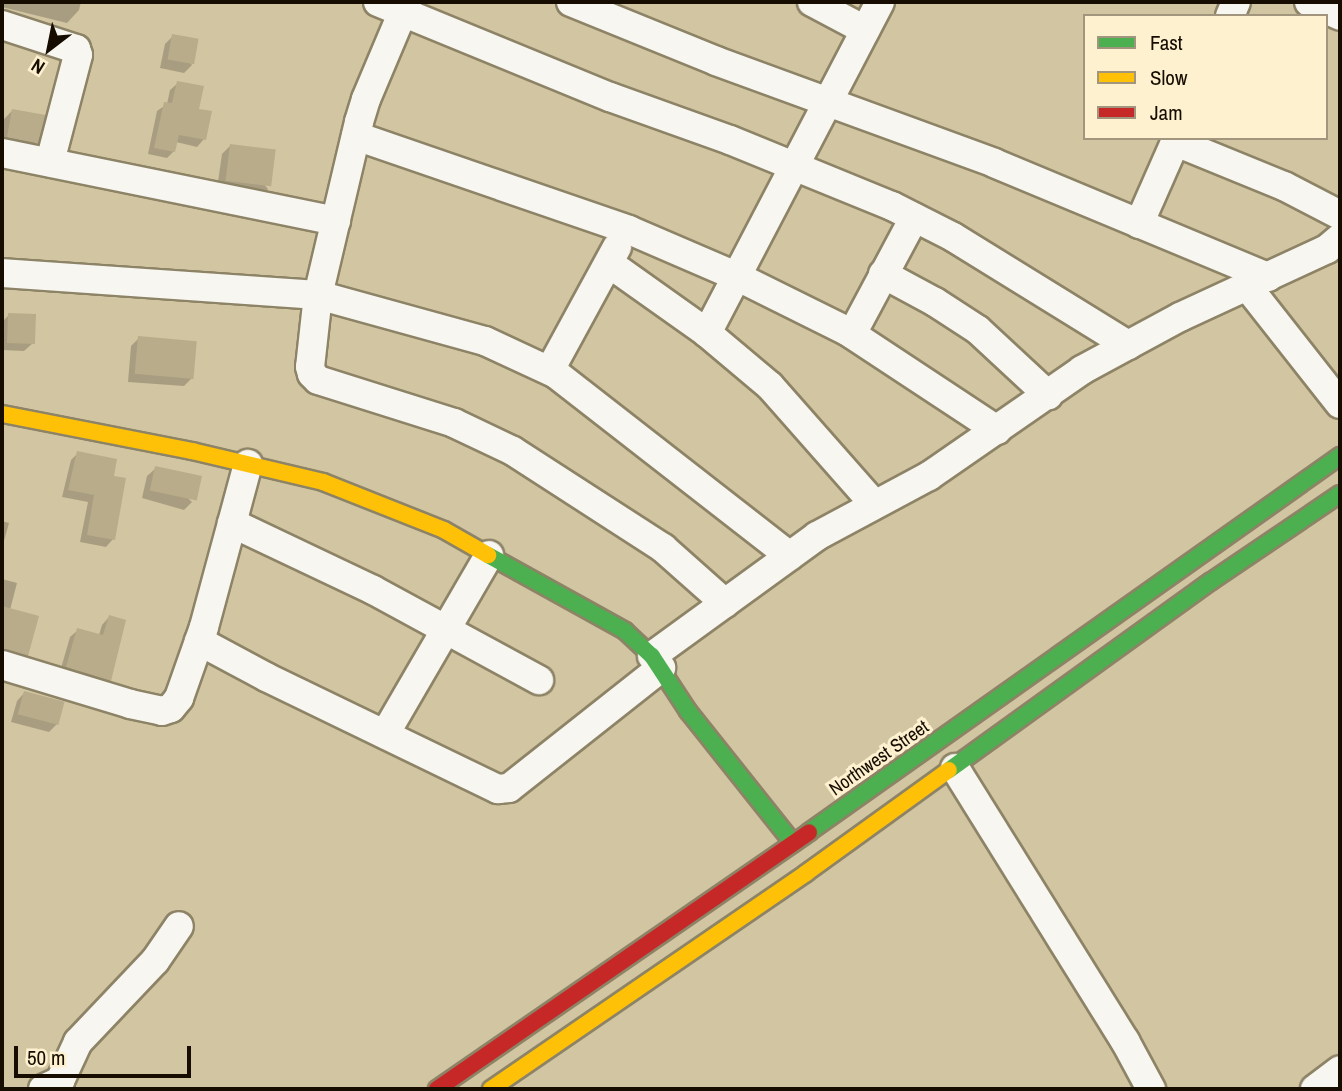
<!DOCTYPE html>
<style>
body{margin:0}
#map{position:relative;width:1342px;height:1091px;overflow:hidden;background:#d2c5a1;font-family:"Archivo Narrow",sans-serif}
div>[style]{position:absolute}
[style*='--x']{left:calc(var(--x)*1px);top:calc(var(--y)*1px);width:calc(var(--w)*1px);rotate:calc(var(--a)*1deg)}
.shadow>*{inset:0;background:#0003}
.building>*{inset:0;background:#b8ac8a;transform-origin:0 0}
.roads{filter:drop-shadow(2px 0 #8d8366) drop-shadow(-2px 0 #8d8366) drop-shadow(0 2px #8d8366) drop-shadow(0 -2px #8d8366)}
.street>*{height:28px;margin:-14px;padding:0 14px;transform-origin:14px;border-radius:14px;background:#f8f6f1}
.fast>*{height:16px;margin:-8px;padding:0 8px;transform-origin:8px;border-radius:8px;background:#4caf50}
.slow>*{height:16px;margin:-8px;padding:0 8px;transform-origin:8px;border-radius:8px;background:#ffc107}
.jam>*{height:16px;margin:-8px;padding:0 8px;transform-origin:8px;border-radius:8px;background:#c62828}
span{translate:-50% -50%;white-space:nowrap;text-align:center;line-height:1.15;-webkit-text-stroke:6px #fdf1d0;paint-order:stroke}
.street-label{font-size:19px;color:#160d00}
.frame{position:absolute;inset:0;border:4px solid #160d00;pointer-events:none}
.legend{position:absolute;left:1083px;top:14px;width:245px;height:126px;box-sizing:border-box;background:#fdf1d0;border:2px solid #a1967d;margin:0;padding:9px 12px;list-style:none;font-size:21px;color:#160d00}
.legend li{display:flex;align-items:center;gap:14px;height:35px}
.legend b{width:35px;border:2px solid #a1967d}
.north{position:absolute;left:14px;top:14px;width:70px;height:70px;-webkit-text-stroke:5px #fdf1d0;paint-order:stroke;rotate:212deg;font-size:19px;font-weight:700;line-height:28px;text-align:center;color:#160d00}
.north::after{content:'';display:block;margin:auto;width:24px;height:32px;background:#160d00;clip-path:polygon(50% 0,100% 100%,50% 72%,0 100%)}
.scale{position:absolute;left:14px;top:1046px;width:177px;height:32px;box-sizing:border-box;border:4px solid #160d00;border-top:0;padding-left:9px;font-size:21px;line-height:24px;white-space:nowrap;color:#160d00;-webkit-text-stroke:5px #fdf1d0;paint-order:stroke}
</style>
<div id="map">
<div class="shadow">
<i style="clip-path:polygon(2px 2px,81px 2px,79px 10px,67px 23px,2px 7px)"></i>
<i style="clip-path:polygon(173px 36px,192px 65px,184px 73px,160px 68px,165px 44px)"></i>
<i style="clip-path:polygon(178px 83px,204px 139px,197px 147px,176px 142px,174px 151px,167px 158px,148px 154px,157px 111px,167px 104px,170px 90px)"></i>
<i style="clip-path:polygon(12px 111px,36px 142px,28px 151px,2px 145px,4px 119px)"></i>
<i style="clip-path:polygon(231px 145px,268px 189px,260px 197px,217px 189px,222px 154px)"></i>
<i style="clip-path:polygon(9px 315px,33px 343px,24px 351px,2px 350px,2px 322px)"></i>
<i style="clip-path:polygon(139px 338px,192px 378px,184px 386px,128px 382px,131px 346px)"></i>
<i style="clip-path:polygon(78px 453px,112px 477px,113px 539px,106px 547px,80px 542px,88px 502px,62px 497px,71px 460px)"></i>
<i style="clip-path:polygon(156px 468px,192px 502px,184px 510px,142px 498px,147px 476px)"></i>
<i style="clip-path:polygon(2px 521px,9px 523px,2px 548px)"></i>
<i style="clip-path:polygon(2px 579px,17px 583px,10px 610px,27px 655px,17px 664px,2px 659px)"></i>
<i style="clip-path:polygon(109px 617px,109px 680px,101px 687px,59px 675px,70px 637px,78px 630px,99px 635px,102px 625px)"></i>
<i style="clip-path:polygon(25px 692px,57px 724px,49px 732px,11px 722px,17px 701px)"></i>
</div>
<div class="building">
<i style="left:172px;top:34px;width:27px;height:26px;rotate:10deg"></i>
<i style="clip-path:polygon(177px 81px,204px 86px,199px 109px,212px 111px,206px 140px,179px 135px,175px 152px,154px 148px,164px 102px,172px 103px)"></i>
<i style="left:12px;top:109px;width:34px;height:29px;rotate:10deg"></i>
<i style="left:230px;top:144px;width:46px;height:37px;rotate:7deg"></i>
<i style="left:8px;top:313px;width:28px;height:30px;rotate:2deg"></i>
<i style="left:138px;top:336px;width:59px;height:38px;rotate:5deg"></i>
<i style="clip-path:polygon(77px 451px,117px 459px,114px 476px,126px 478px,115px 540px,87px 535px,94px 495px,68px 490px)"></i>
<i style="left:155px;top:466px;width:48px;height:25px;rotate:12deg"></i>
<i style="clip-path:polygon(2px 606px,39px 616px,28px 656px,2px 649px)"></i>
<i style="clip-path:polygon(109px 615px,126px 620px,111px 681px,66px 667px,77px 628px,103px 635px)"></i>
<i style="left:24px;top:691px;width:42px;height:24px;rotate:15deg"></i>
</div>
<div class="roads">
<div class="street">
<i style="--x:378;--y:2;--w:251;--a:22.3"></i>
<i style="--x:610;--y:97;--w:127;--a:19.7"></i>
<i style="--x:730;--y:140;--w:175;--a:22.2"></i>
<i style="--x:892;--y:206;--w:68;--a:26.9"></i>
<i style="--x:953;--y:237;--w:206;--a:31.7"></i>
<i style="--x:407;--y:2;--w:105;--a:112.9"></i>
<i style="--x:366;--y:99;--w:24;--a:107"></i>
<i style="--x:359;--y:122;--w:178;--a:103.3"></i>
<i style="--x:318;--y:295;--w:72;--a:96.3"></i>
<i style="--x:310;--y:367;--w:7;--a:74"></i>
<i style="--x:312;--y:374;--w:8;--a:45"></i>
<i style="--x:318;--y:380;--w:143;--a:17.5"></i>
<i style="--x:454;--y:423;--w:65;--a:25.4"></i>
<i style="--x:513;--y:451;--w:179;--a:32.9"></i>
<i style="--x:663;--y:548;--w:83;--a:41.6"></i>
<i style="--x:571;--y:2;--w:157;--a:22.1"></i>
<i style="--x:716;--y:61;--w:296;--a:20.1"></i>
<i style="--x:994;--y:163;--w:297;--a:22.6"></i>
<i style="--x:812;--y:2;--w:60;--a:27.8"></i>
<i style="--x:1309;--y:2;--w:34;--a:24"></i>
<i style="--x:1230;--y:16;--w:15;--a:-67"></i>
<i style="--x:2;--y:25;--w:78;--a:18"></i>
<i style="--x:76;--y:49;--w:6;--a:72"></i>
<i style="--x:78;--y:55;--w:111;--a:104.7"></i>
<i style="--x:356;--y:136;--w:289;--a:19"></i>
<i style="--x:629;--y:230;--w:116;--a:23.3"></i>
<i style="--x:736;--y:276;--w:124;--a:26.4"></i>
<i style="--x:847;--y:331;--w:180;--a:33.4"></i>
<i style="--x:1176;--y:142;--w:117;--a:22.2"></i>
<i style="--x:1284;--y:186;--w:63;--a:27.4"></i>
<i style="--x:2;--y:153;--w:341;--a:11.5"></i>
<i style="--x:1139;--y:224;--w:94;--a:-66.2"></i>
<i style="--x:610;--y:264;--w:119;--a:35.4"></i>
<i style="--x:707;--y:333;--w:82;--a:40.1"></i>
<i style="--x:770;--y:386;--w:157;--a:48.6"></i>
<i style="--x:2;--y:273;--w:317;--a:4"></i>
<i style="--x:318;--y:295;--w:173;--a:15.4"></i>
<i style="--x:485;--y:341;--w:78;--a:24.9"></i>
<i style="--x:556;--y:374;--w:296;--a:37.9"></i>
<i style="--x:883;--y:274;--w:59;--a:28.3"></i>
<i style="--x:935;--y:302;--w:51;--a:33.1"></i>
<i style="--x:978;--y:330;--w:96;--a:42.9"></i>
<i style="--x:1247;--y:286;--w:150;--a:51.8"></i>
<i style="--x:707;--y:333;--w:373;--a:-62.4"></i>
<i style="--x:852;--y:334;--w:132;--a:-61.9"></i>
<i style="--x:550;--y:370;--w:140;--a:-61.4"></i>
<i style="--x:232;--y:523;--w:156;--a:25.4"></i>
<i style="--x:373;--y:590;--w:189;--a:28.5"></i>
<i style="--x:199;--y:641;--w:76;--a:28.2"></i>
<i style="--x:266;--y:677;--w:258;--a:25.8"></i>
<i style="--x:498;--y:789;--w:11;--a:-5"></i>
<i style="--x:509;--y:788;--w:194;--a:-38.3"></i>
<i style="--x:652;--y:656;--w:204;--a:-36"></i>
<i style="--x:817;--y:536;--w:127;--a:-28.2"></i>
<i style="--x:929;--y:476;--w:186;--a:-34.7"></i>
<i style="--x:1082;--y:370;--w:111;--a:-28.4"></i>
<i style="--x:1180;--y:317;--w:162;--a:-24.8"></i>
<i style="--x:1327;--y:249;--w:17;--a:-40"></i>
<i style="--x:2;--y:665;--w:134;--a:16.9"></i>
<i style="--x:130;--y:704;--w:33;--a:12"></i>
<i style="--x:162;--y:711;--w:9;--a:-18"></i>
<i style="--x:171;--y:708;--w:13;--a:-51"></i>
<i style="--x:179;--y:698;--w:75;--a:-70.6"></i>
<i style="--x:204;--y:627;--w:169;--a:-74.9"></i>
<i style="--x:385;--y:734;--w:207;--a:-59.8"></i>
<i style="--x:955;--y:768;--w:322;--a:58.1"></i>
<i style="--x:1125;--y:1041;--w:55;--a:61.6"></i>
<i style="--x:43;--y:1089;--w:19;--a:-25"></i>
<i style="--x:60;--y:1081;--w:43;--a:-65.2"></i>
<i style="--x:78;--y:1042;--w:112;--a:-46.5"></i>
<i style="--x:155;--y:961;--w:42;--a:-55.6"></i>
<i style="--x:1315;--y:1089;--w:31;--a:-37"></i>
</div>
<div class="fast">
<i style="--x:488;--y:555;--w:157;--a:29"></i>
<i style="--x:625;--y:631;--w:37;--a:43"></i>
<i style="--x:652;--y:656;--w:66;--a:56.8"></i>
<i style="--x:688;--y:711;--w:169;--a:51.5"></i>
<i style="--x:949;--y:770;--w:322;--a:-35.8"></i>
<i style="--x:1210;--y:582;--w:157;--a:-34.1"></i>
<i style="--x:809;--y:832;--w:651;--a:-35.3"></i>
</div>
<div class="slow">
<i style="--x:2;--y:414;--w:194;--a:11"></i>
<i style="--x:192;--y:451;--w:135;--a:13.3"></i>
<i style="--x:323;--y:482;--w:130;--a:21.6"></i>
<i style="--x:444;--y:530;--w:51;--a:29.6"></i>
<i style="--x:491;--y:1089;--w:382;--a:-34.4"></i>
<i style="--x:806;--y:873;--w:176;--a:-35.8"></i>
</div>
<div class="jam">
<i style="--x:437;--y:1089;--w:452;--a:-34.6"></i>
</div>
</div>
<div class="street-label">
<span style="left:879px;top:758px;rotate:-35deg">Northwest Street</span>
</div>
<div class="frame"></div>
<ul class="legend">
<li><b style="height:9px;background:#4caf50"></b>Fast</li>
<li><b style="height:9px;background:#ffc107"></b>Slow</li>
<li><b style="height:9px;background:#c62828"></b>Jam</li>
</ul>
<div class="north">N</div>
<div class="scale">50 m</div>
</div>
